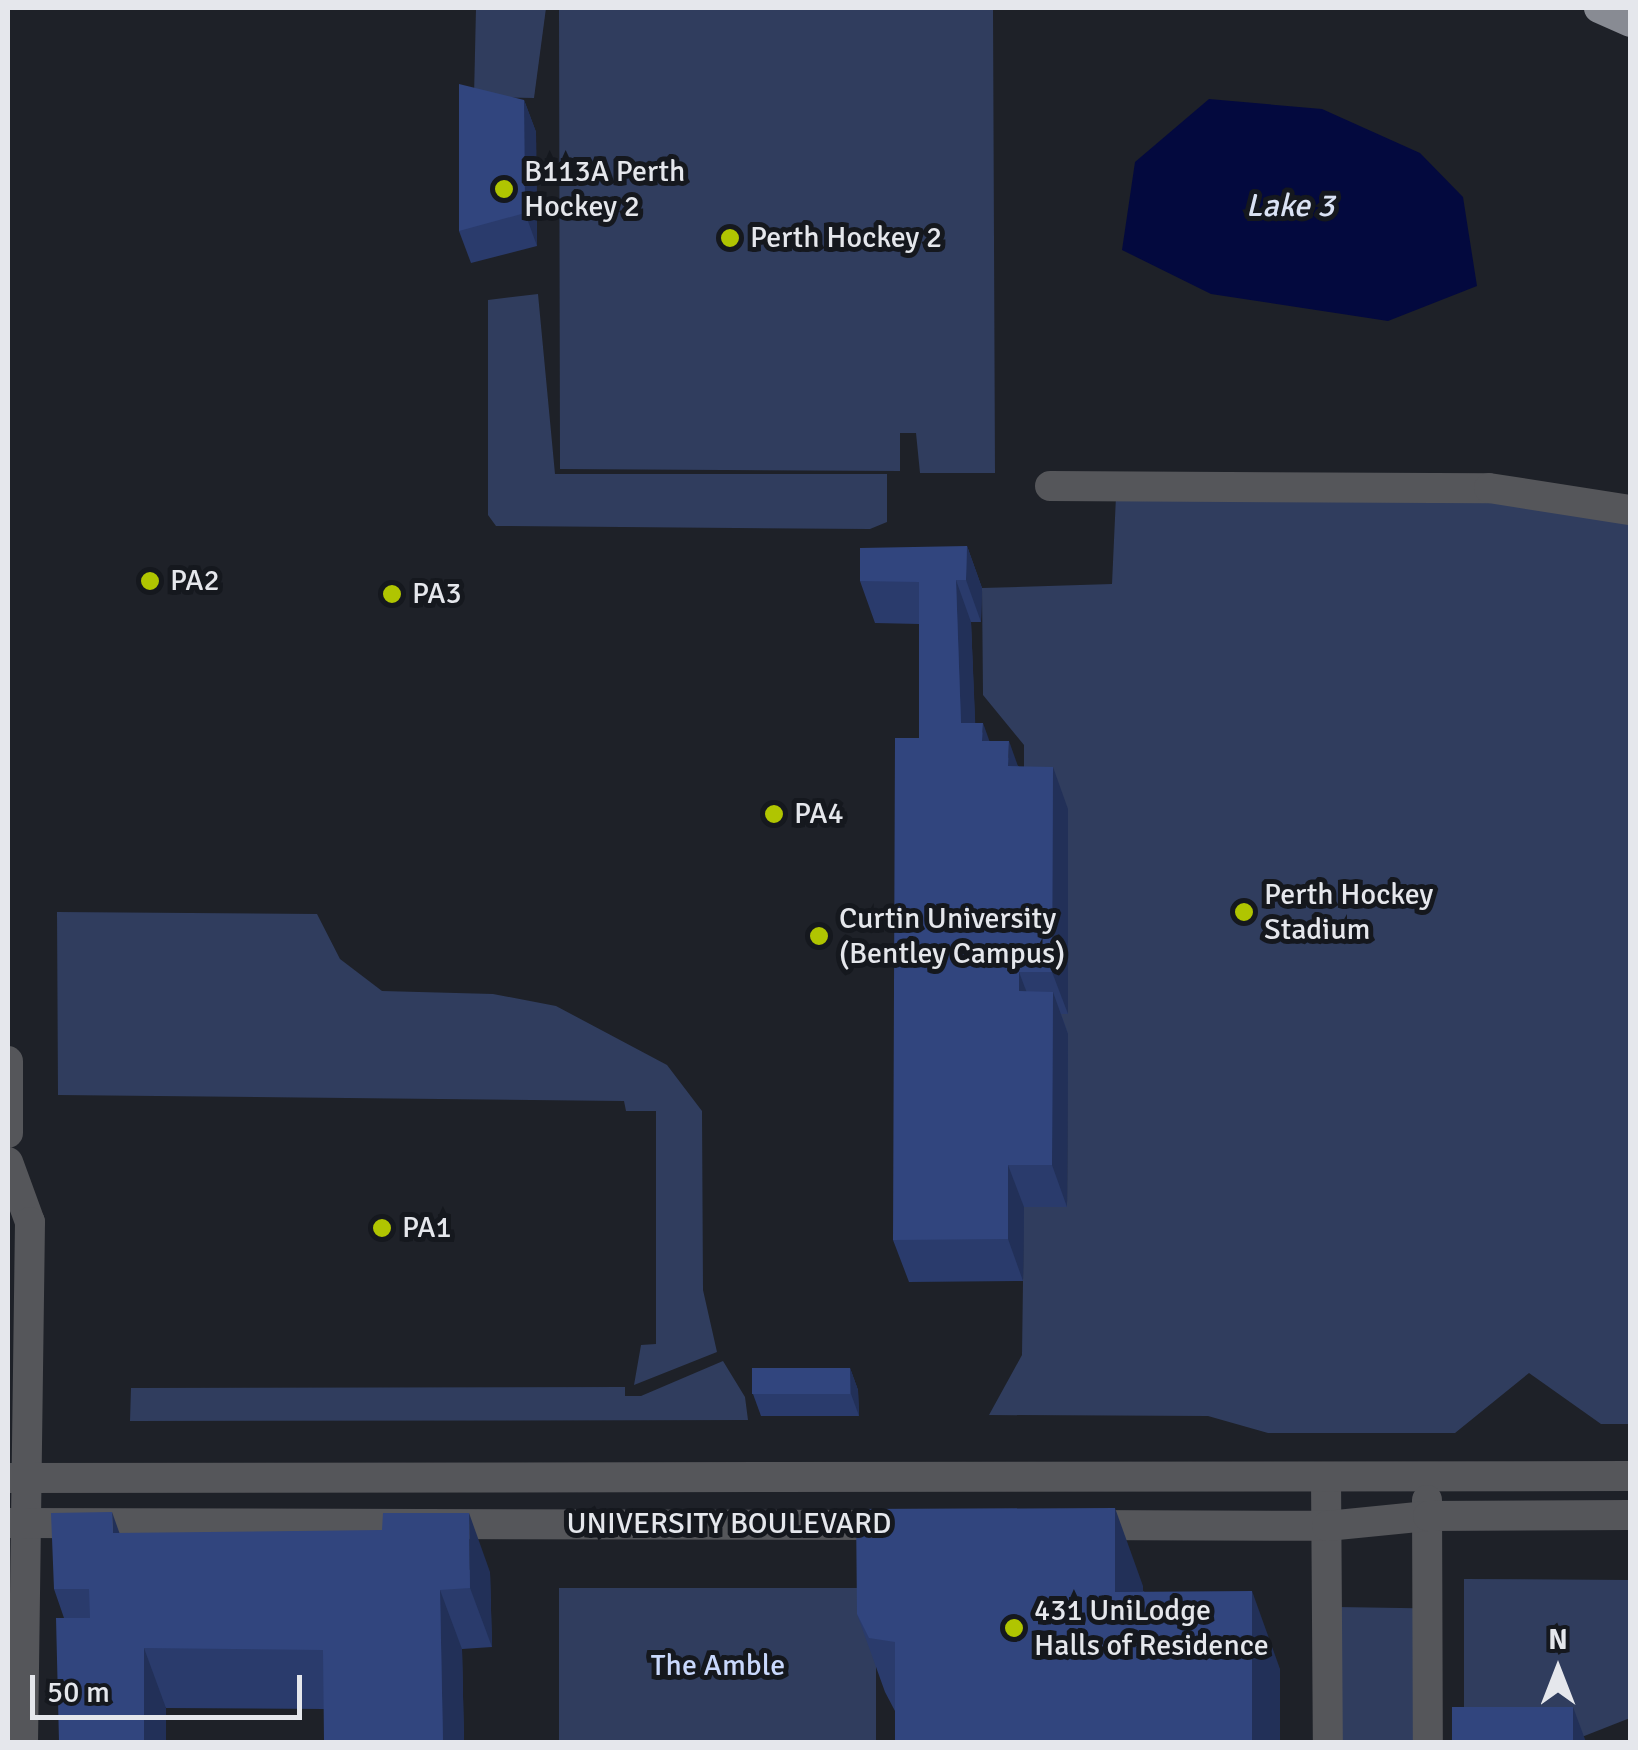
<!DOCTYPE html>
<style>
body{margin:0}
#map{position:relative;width:1638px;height:1750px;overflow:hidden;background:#1e2128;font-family:Signika,sans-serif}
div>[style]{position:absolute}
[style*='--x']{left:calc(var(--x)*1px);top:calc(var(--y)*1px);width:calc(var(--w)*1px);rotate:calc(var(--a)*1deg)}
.green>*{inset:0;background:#303d5e;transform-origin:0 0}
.water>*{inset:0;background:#03093e}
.minor>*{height:30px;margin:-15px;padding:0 15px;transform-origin:15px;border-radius:15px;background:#55565a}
.major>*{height:30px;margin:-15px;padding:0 15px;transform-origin:15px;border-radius:15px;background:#888b93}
.wall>*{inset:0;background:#2a3b6c}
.shaded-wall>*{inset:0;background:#223058}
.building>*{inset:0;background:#31457e;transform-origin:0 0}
.dots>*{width:28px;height:28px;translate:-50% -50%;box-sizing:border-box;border:5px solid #15181e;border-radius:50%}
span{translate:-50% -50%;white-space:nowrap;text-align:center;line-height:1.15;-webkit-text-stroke:10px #15181e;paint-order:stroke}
.poi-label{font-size:30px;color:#e5e7ec}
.left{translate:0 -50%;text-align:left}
.street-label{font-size:30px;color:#e5e7ec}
.park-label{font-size:30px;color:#c9d8fc}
.water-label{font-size:32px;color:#dae2f4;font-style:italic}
.frame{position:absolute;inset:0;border:10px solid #e5e7ec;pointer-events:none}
.north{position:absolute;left:1508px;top:1620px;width:100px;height:100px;-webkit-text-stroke:8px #15181e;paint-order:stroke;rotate:0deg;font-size:28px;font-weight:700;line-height:40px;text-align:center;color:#e5e7ec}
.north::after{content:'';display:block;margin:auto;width:35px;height:45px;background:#e5e7ec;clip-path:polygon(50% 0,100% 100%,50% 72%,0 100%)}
.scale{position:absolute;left:30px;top:1675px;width:272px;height:45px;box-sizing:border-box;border:5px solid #e5e7ec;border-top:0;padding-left:12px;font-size:30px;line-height:35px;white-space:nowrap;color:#e5e7ec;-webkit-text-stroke:8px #15181e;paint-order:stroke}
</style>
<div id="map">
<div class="green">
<i style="clip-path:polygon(476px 8px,546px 8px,534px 98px,474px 97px)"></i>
<i style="clip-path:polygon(559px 8px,993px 8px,995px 473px,920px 473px,916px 433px,900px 433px,900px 471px,560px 469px)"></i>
<i style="clip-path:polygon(538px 294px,555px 474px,887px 474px,887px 522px,870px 529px,496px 526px,488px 515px,488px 300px)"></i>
<i style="clip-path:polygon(1116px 496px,1505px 502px,1630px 522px,1630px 1424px,1601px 1424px,1529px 1373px,1455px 1433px,1268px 1433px,1208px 1416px,989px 1415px,1022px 1355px,1024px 1207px,1067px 1207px,1068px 1034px,1035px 1014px,1068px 1014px,1024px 783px,1024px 745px,983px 695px,982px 588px,1112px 584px)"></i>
<i style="clip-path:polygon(57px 912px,317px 914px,340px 959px,382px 991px,493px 994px,556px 1006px,667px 1065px,702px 1111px,703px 1290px,717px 1352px,634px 1385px,641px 1345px,656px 1344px,656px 1111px,626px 1111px,624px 1101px,58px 1095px)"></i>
<i style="clip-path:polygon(723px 1361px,745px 1397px,748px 1420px,130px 1421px,131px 1388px,625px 1387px,625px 1396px,641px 1396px)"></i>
<i style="clip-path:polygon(1464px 1579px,1630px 1580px,1630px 1718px,1569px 1742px,1464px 1710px)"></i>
<i style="left:559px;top:1588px;width:317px;height:154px"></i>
<i style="left:1338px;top:1607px;width:78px;height:135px;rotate:1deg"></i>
</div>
<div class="water">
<i style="clip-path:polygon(1209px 99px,1322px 109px,1420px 153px,1463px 197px,1477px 286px,1388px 321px,1211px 294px,1122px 250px,1135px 162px)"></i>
</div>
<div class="minor">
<i style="--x:1050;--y:486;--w:439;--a:0.3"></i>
<i style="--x:1489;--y:488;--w:143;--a:8.9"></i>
<i style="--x:8;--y:1061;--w:72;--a:90"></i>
<i style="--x:8;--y:1162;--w:64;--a:69.9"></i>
<i style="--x:30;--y:1222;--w:520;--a:90.77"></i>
<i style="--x:1326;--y:1477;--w:265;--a:89.6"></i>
<i style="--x:8;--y:1478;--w:1622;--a:-0.07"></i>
<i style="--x:1427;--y:1500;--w:242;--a:89.8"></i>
<i style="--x:8;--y:1523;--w:890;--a:0.13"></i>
<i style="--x:1079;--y:1525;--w:248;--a:0.2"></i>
<i style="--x:1327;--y:1526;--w:101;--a:-5.7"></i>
<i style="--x:1428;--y:1516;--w:202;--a:-0.3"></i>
</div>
<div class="major">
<i style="--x:1599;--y:8;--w:34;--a:24"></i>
</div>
<div class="wall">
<i style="clip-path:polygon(524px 100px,536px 132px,537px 246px,471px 263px,459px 231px)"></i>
<i style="clip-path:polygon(967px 546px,982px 588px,981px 622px,971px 622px,975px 723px,989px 741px,1068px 809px,1068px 1014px,1061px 1014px,1068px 1034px,1067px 1207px,1024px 1207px,1023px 1281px,909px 1282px,893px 1240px,919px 738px,919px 624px,875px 623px,860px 581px)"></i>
<i style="clip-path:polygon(850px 1368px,858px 1390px,859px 1416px,761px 1416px,753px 1394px)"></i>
<i style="clip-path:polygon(119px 1533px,490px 1572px,492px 1647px,462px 1649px,464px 1742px,324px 1742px,324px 1709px,166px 1708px,64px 1618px,54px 1589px)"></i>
<i style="clip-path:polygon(1143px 1586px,1143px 1591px,1280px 1669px,1280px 1742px,895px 1742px,895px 1711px,885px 1692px,857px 1614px)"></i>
</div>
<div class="shaded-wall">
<i style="clip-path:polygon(524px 100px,536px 132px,537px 246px,525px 213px)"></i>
<i style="clip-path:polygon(967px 546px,982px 588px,981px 622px,966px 580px)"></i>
<i style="clip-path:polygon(956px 580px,971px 622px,977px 765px,961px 723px)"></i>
<i style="clip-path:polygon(983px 723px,998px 765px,982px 741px)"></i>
<i style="clip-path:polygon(1009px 741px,1024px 783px,1008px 766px)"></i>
<i style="clip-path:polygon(1053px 767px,1068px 809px,1068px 1014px,1052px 972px)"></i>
<i style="clip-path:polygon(1019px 972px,1035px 1014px,1019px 991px)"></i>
<i style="clip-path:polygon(1053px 992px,1068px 1034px,1067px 1207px,1052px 1165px)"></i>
<i style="clip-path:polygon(1008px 1165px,1024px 1207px,1023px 1281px,1008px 1239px)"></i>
<i style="clip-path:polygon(850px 1368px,858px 1390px,859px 1416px,851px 1394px)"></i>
<i style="clip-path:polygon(1115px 1508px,1143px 1586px,1144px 1669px,1115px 1592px)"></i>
<i style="clip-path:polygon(112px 1512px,133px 1571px,113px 1533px)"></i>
<i style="clip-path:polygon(469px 1513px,490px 1572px,492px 1647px,470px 1588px)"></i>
<i style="clip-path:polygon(440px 1590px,462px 1649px,464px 1742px,443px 1742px)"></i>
<i style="clip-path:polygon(1252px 1591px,1280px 1669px,1280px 1742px,1252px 1742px)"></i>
<i style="clip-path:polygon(144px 1648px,166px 1708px,166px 1742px,144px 1742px)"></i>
<i style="clip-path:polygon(1573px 1707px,1586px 1742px,1573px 1742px)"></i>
</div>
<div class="building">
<i style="clip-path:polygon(459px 84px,524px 100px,525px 213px,459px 231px)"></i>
<i style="clip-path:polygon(967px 546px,966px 580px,956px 580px,961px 723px,983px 723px,982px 741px,1009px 741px,1008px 766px,1053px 767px,1052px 972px,1019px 972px,1019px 991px,1053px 992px,1052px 1165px,1008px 1165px,1008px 1239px,893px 1240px,895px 738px,919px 738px,919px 582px,860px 581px,860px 548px)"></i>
<i style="left:752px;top:1368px;width:98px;height:26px"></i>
<i style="clip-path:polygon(1115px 1508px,1115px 1592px,1252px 1591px,1252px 1742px,895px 1742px,895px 1642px,869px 1638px,857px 1614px,856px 1509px)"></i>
<i style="clip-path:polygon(112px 1512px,113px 1533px,382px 1530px,383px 1513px,469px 1513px,470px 1588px,440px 1590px,443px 1742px,324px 1742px,323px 1650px,144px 1648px,144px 1742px,59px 1742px,56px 1618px,90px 1618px,89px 1589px,54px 1589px,51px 1513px)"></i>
<i style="left:1452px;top:1707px;width:121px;height:35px"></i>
</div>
<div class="dots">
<i style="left:504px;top:189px;background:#b0c501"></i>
<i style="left:730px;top:238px;background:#b0c501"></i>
<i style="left:150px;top:581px;background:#b0c501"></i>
<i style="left:392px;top:594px;background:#b0c501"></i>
<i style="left:774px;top:814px;background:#b0c501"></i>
<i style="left:1244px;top:912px;background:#b0c501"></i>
<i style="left:819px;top:936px;background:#b0c501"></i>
<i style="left:382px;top:1228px;background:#b0c501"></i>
<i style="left:1014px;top:1628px;background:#b0c501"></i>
</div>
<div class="poi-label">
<span class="left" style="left:524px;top:189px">B113A Perth<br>Hockey 2</span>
<span class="left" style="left:750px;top:238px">Perth Hockey 2</span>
<span class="left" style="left:170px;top:581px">PA2</span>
<span class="left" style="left:412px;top:594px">PA3</span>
<span class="left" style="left:794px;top:814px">PA4</span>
<span class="left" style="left:1264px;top:912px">Perth Hockey<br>Stadium</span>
<span class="left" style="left:839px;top:936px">Curtin University<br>(Bentley Campus)</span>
<span class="left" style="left:402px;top:1228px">PA1</span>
<span class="left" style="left:1034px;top:1628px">431 UniLodge<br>Halls of Residence</span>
</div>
<div class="street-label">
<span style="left:729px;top:1524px">UNIVERSITY BOULEVARD</span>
</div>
<div class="park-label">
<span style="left:718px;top:1666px">The Amble</span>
</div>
<div class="water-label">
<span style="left:1290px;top:206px">Lake 3</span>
</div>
<div class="frame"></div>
<div class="north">N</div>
<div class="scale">50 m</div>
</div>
